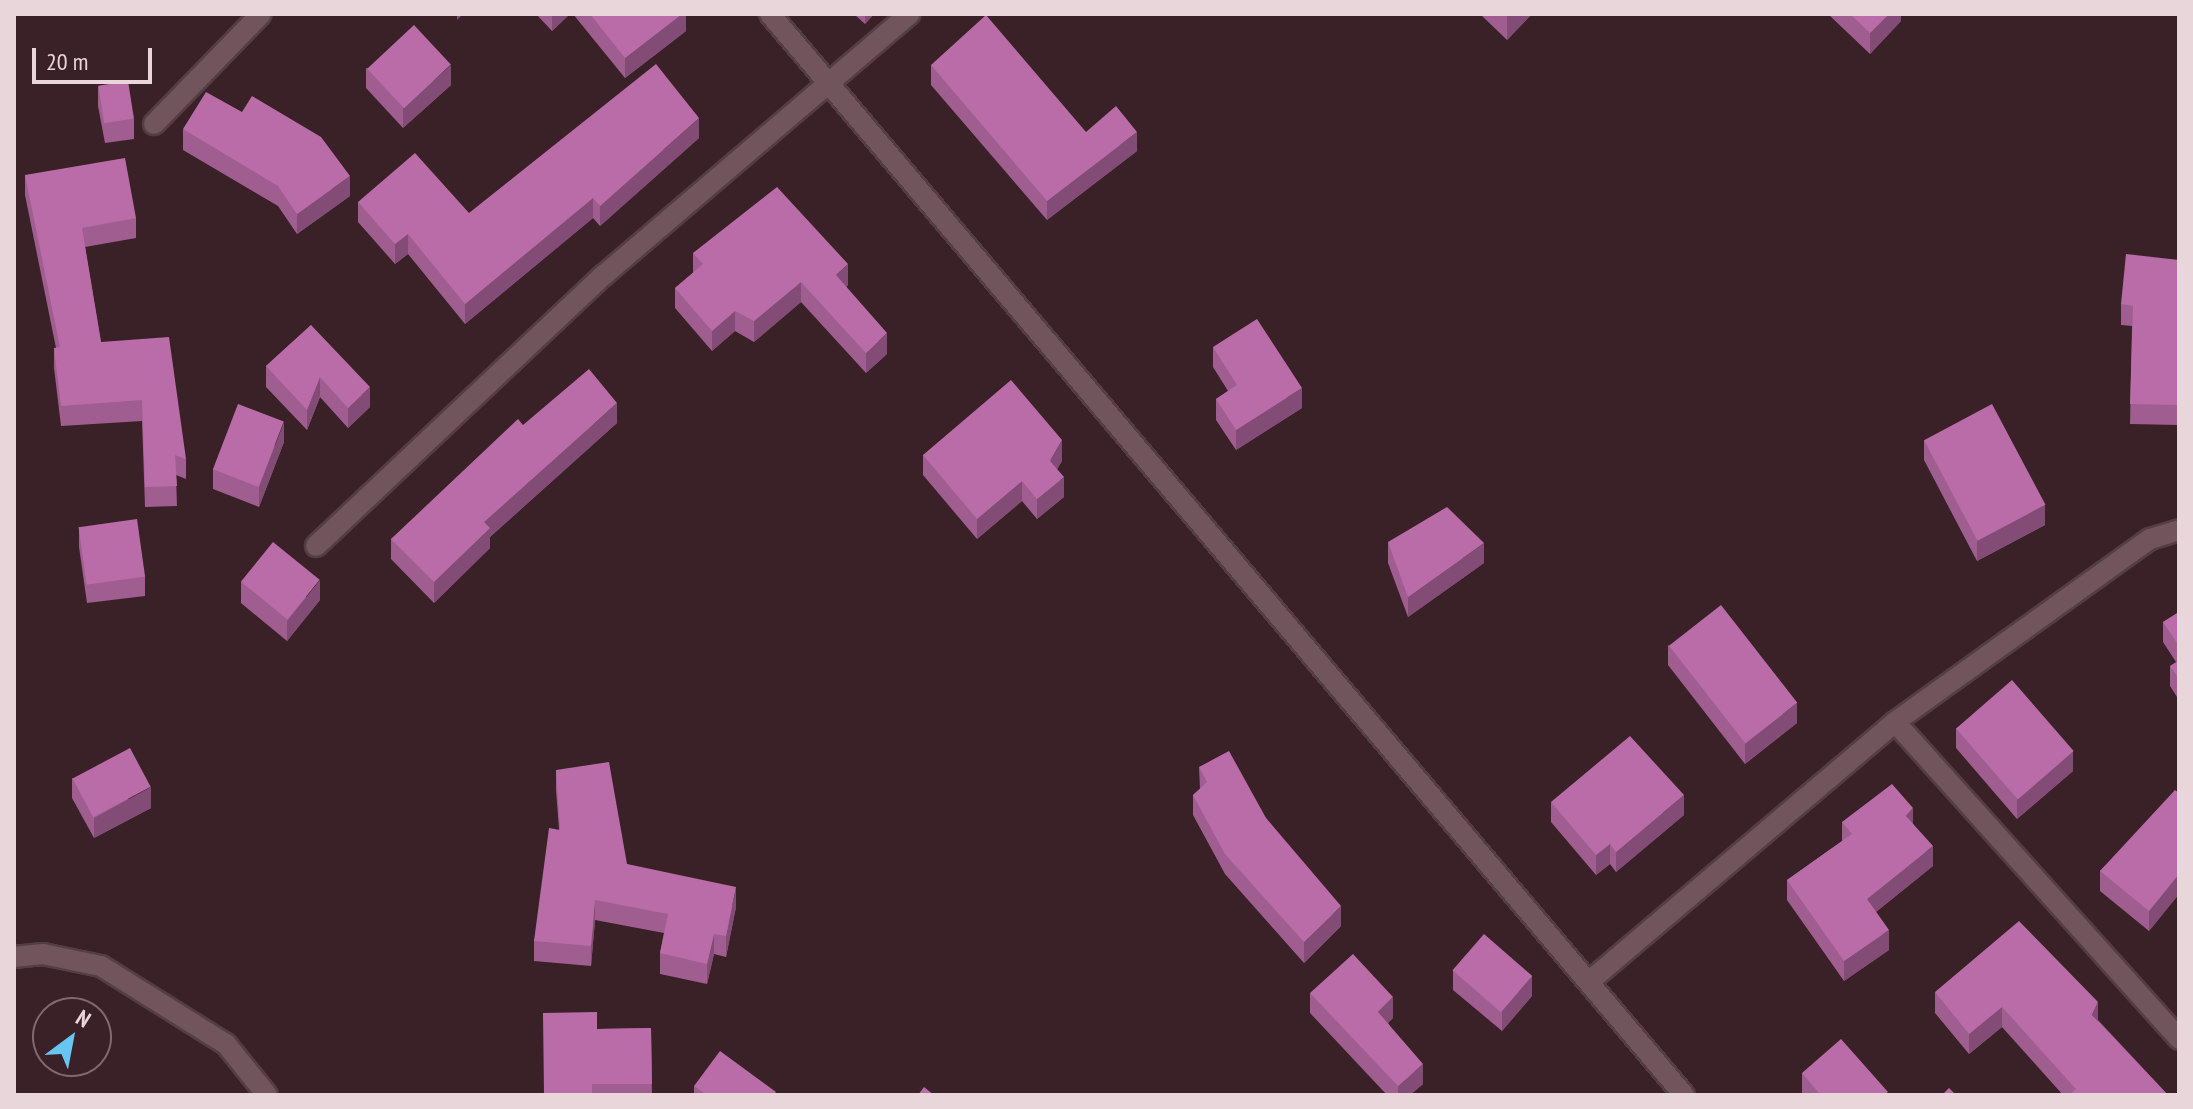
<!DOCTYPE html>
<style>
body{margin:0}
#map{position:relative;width:2193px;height:1109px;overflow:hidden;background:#3a2027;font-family:"PT Sans Narrow",sans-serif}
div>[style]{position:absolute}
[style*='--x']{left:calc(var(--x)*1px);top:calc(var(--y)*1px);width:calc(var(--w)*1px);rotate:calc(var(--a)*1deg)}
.roads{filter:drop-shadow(2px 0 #543e45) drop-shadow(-2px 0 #543e45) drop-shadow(0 2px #543e45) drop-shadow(0 -2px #543e45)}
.street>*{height:20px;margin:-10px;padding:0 10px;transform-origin:10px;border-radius:10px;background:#72555c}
.wall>*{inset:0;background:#a05d90}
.shaded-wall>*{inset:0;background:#824c76}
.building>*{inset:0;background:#ba6ca8;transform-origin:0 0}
span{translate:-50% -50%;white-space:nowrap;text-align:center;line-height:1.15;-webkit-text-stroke:8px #3a2027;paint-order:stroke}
.frame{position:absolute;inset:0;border:16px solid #e8d6da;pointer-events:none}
.north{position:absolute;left:32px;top:997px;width:80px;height:80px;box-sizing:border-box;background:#3a2027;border:2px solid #80696f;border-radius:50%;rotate:32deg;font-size:22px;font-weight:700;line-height:32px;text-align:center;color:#e8d6da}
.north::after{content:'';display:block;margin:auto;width:28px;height:36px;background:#68c4f0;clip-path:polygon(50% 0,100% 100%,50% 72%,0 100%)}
.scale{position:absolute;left:32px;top:48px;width:120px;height:36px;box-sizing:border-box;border:4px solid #e8d6da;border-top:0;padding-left:10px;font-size:24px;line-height:28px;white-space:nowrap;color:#e8d6da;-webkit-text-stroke:6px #3a2027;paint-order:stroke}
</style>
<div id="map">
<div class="roads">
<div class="street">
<i style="--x:770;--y:14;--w:1416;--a:49.79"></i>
<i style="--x:154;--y:124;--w:153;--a:-45.8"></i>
<i style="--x:316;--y:546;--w:395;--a:-43.3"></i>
<i style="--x:604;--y:275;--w:402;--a:-40.5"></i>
<i style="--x:1895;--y:722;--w:426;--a:48.1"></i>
<i style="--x:14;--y:957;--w:29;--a:-6"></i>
<i style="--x:43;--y:954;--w:59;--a:11.7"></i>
<i style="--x:101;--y:966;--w:147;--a:32"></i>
<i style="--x:226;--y:1044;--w:65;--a:51.2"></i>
<i style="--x:1591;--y:980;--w:399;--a:-40.3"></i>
<i style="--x:1895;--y:722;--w:314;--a:-35.7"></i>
<i style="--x:2150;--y:539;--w:30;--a:-17"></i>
</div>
</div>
<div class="wall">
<i style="clip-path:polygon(536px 14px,570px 14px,552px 31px)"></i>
<i style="clip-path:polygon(573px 14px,686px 14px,686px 31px,625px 78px)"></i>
<i style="clip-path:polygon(854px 14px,874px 14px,865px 24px)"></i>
<i style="clip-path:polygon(1480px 14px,1532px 14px,1507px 40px)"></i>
<i style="clip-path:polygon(1828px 14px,1901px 14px,1901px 21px,1870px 54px)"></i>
<i style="clip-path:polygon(931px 65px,1086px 132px,1137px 151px,1047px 220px,931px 85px)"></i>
<i style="clip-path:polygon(366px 68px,451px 85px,403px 128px,366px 88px)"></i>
<i style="clip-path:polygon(98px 86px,134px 119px,134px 139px,105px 143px,98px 106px)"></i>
<i style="clip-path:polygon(183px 129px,350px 196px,297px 234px,278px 206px,183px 150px)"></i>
<i style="clip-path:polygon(699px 138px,600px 226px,593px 218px,465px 324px,408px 254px,395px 264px,358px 222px,358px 202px,469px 213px)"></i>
<i style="clip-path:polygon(25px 175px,136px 218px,136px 238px,85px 247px,101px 342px,186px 459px,186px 479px,176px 475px,177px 506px,145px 507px,142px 421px,61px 426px,54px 368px,54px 348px,56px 348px,25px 195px)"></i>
<i style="clip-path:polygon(693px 253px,848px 285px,846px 287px,887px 354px,866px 373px,801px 302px,754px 342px,735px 331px,712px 351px,675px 308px,675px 288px,693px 273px)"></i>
<i style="clip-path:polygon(2179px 260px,2179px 425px,2130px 424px,2132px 326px,2121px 325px,2121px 304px)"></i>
<i style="clip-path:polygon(311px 325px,370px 407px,348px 428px,320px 397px,307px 430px,266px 387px,266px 366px)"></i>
<i style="clip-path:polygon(1213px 347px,1302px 408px,1236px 450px,1216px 420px,1216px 399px,1228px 391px,1213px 367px)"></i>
<i style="clip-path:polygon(617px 423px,490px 537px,490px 548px,434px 603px,391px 559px,391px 539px,523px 425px)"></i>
<i style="clip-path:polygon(1924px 440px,2045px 525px,1977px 561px,1924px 460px)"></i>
<i style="clip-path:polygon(284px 442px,259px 507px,213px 489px,213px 469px)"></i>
<i style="clip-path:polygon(923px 455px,1062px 461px,1057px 469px,1064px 497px,1037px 519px,1022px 501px,977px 539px,923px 475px)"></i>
<i style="clip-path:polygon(79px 527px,145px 576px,145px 596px,87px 603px,79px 547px)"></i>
<i style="clip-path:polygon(1388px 542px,1484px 563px,1408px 617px,1388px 563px)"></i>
<i style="clip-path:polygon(241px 582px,320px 600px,287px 641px,241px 603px)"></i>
<i style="clip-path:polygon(2179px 612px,2179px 700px,2170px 686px,2170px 666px,2176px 662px,2163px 642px,2163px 622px)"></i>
<i style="clip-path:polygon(1668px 645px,1797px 723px,1745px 764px,1668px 665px)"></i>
<i style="clip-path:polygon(1956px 728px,2073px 771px,2017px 819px,1956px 748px)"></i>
<i style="clip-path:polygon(1199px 767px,1266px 818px,1341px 926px,1304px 963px,1225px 874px,1193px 815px,1193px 795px,1200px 789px)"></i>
<i style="clip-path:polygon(556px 770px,627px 864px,736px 907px,726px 957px,714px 954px,707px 984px,660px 974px,660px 953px,664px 933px,595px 920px,591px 966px,534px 961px,534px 941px,559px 829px,556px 790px)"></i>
<i style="clip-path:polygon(72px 778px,151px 808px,94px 838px,72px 798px)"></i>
<i style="clip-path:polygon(2179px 793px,2179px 894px,2149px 931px,2100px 891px,2100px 871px)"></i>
<i style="clip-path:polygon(1551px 802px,1684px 815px,1616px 872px,1610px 864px,1596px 875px,1551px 822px)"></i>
<i style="clip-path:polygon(1842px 822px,1913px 824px,1933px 866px,1876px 912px,1889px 950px,1844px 981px,1787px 900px,1787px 880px,1842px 841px)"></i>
<i style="clip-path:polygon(1453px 970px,1532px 996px,1502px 1031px,1453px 990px)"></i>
<i style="clip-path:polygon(1935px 992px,2098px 1020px,2168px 1095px,2063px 1095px,2002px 1027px,1969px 1054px,1935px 1013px)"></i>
<i style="clip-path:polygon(1310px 993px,1393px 1018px,1388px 1023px,1423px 1084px,1410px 1095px,1387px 1095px,1310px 1013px)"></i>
<i style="clip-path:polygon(651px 1028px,652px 1095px,544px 1095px,597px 1029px)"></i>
<i style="clip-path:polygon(1802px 1073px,1888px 1095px,1803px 1095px,1802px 1093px)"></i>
<i style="clip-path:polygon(694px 1086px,776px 1095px,694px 1095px)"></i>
</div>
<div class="shaded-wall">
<i style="clip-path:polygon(457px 14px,463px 14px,457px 20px)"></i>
<i style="clip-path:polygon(552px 14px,570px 14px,552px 31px)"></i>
<i style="clip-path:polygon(682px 14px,686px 14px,686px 31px,625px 78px,625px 58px)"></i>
<i style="clip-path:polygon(865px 14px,874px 14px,865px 24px)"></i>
<i style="clip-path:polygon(1507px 14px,1532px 14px,1507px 40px)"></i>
<i style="clip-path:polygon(1889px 14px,1901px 14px,1901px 21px,1870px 54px,1870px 33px)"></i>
<i style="clip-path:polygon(451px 65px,451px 85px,403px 128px,403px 108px)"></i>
<i style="clip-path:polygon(699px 118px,699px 138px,600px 226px,600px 206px)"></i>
<i style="clip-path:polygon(1137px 132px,1137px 151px,1047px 220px,1047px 201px)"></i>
<i style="clip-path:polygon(350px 176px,350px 196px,297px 234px,297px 214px)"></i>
<i style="clip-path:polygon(593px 198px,593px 218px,465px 324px,465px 304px)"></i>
<i style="clip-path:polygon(408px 234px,408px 254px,395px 264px,395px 244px)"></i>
<i style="clip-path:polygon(848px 264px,848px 285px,836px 296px,836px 275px)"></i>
<i style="clip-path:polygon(801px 282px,801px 302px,754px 342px,754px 321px)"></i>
<i style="clip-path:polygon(735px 311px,735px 331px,712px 351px,712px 331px)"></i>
<i style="clip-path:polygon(887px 333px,887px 354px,866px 373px,866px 353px)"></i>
<i style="clip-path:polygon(320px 377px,320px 397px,307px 430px,307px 410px)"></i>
<i style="clip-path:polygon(370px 387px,370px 407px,348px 428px,348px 408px)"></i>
<i style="clip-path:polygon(1302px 388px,1302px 408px,1236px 450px,1236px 430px)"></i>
<i style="clip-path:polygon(617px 403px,617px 423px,490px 537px,490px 548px,434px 603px,434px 582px,484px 522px)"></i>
<i style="clip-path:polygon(284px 422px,284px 442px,259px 507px,259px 487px)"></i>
<i style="clip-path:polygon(1062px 440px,1062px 461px,1050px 481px,1050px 461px)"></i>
<i style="clip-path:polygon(1064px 477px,1064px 497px,1037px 519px,1037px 499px)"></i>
<i style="clip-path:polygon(1022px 481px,1022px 501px,977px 539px,977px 519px)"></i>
<i style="clip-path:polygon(2045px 505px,2045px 525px,1977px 561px,1977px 540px)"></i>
<i style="clip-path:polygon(1484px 543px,1484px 563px,1408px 617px,1408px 597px)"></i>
<i style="clip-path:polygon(320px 580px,320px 600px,287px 641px,287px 621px)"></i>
<i style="clip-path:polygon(1797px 703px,1797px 723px,1745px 764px,1745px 744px)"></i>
<i style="clip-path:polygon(2073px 751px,2073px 771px,2017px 819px,2017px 798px)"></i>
<i style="clip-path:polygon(151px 787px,151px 808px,94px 838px,94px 818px)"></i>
<i style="clip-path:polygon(1684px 795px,1684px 815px,1616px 872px,1616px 852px)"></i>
<i style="clip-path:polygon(1913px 808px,1913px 828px,1906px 816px)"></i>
<i style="clip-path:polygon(1610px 844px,1610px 864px,1596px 875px,1596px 855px)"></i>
<i style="clip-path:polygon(1933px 846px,1933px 866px,1867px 919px,1867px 899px)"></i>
<i style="clip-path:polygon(2179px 874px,2179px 894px,2149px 931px,2149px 911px)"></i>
<i style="clip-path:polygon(736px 887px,736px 907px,726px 957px,726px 936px)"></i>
<i style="clip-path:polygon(595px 900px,595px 920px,591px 966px,591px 946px)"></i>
<i style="clip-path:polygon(1341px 906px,1341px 926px,1304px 963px,1304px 942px)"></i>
<i style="clip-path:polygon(1889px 930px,1889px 950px,1844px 981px,1844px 961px)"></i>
<i style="clip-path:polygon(714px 934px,714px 954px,707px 984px,707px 964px)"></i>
<i style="clip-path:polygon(1532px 976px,1532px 996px,1502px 1031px,1502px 1011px)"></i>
<i style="clip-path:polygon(1393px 997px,1393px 1018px,1378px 1032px,1378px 1012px)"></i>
<i style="clip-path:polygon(2098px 1002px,2098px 1022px,2092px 1015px)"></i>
<i style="clip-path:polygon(2002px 1007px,2002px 1027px,1969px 1054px,1969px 1034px)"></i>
<i style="clip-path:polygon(1423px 1064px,1423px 1084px,1410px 1095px,1398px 1095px,1398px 1086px)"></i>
</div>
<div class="building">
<i style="clip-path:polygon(590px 14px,682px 14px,625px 58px)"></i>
<i style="clip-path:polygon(1850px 14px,1889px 14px,1870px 33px)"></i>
<i style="clip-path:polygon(986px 15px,1086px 132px,1116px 106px,1137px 132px,1047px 201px,931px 65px)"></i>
<i style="left:414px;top:25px;width:54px;height:64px;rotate:47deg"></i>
<i style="clip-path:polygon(656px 64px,699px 118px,600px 206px,593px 198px,465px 304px,408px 234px,395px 244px,358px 202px,415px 153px,469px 213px)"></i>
<i style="left:128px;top:81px;width:38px;height:30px;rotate:81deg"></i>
<i style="clip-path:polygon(206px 92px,242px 112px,252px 96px,321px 137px,350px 176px,297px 214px,278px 186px,183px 129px)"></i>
<i style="clip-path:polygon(125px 158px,136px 218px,82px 228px,101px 342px,169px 337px,186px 459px,175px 455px,177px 486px,145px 487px,142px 400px,61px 406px,54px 348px,60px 347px,25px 175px)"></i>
<i style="clip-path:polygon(777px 187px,848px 264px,836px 275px,887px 333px,866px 353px,801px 282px,754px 321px,735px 311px,712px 331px,675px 288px,703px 264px,693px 253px)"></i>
<i style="clip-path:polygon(2126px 254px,2179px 260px,2179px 290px,2177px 308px,2179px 308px,2179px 405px,2130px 404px,2133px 306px,2121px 304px)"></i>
<i style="clip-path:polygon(1257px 319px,1302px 388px,1236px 430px,1216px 399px,1237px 385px,1213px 347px)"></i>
<i style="clip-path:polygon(311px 325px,370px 387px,348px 408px,320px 377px,307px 410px,266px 366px)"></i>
<i style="clip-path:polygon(589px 369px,617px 403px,484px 522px,490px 528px,434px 582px,391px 539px,518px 419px,523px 425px)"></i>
<i style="clip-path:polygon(1011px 380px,1062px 440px,1050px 461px,1064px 477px,1037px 499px,1022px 481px,977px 519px,923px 455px)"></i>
<i style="left:238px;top:404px;width:49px;height:70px;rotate:21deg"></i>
<i style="left:1992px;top:404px;width:114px;height:77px;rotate:62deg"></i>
<i style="clip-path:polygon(1447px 507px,1484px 543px,1408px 597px,1388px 542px)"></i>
<i style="left:137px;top:519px;width:58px;height:59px;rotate:82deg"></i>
<i style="left:273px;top:542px;width:60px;height:51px;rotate:39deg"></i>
<i style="left:1721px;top:605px;width:124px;height:66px;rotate:52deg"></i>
<i style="clip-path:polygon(2179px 612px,2179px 646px,2163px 622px)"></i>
<i style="clip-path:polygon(2179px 661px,2179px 679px,2170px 666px)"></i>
<i style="left:2012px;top:680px;width:94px;height:74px;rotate:49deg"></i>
<i style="clip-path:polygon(1630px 736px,1684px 795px,1616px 852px,1610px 844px,1596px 855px,1551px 802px)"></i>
<i style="left:130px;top:748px;width:44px;height:65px;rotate:62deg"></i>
<i style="clip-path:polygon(1229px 751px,1266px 818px,1341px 906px,1304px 942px,1225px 854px,1193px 795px,1207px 782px,1199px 767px)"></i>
<i style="clip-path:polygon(609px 762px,627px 864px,736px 887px,726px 936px,714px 934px,707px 964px,660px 953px,668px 914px,595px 900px,591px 946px,534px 941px,549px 828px,560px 830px,556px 770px)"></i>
<i style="clip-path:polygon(1892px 784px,1913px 808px,1906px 816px,1933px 846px,1867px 899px,1889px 930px,1844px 961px,1787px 880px,1852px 834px,1842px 822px)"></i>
<i style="clip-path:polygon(2175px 790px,2179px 793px,2179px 874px,2149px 911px,2100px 871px)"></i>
<i style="clip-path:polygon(2019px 921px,2098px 1002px,2092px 1015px,2168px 1095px,2069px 1095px,2076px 1089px,2002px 1007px,1969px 1034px,1935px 992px)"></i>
<i style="left:1484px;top:934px;width:64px;height:48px;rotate:41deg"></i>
<i style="clip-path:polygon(1353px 954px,1393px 997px,1378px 1012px,1423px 1064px,1398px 1086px,1310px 993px)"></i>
<i style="clip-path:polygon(597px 1012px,597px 1029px,651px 1028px,652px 1084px,592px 1084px,592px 1095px,544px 1095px,543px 1013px)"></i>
<i style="clip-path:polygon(1841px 1039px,1888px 1092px,1884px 1095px,1817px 1095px,1819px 1093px,1802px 1073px)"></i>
<i style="clip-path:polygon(720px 1051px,776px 1092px,774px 1095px,707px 1095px,694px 1086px)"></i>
<i style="clip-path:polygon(924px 1087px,934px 1095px,918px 1095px)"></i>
<i style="clip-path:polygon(1949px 1088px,1956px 1095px,1942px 1095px)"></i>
</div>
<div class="frame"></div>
<div class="north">N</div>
<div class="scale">20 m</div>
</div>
